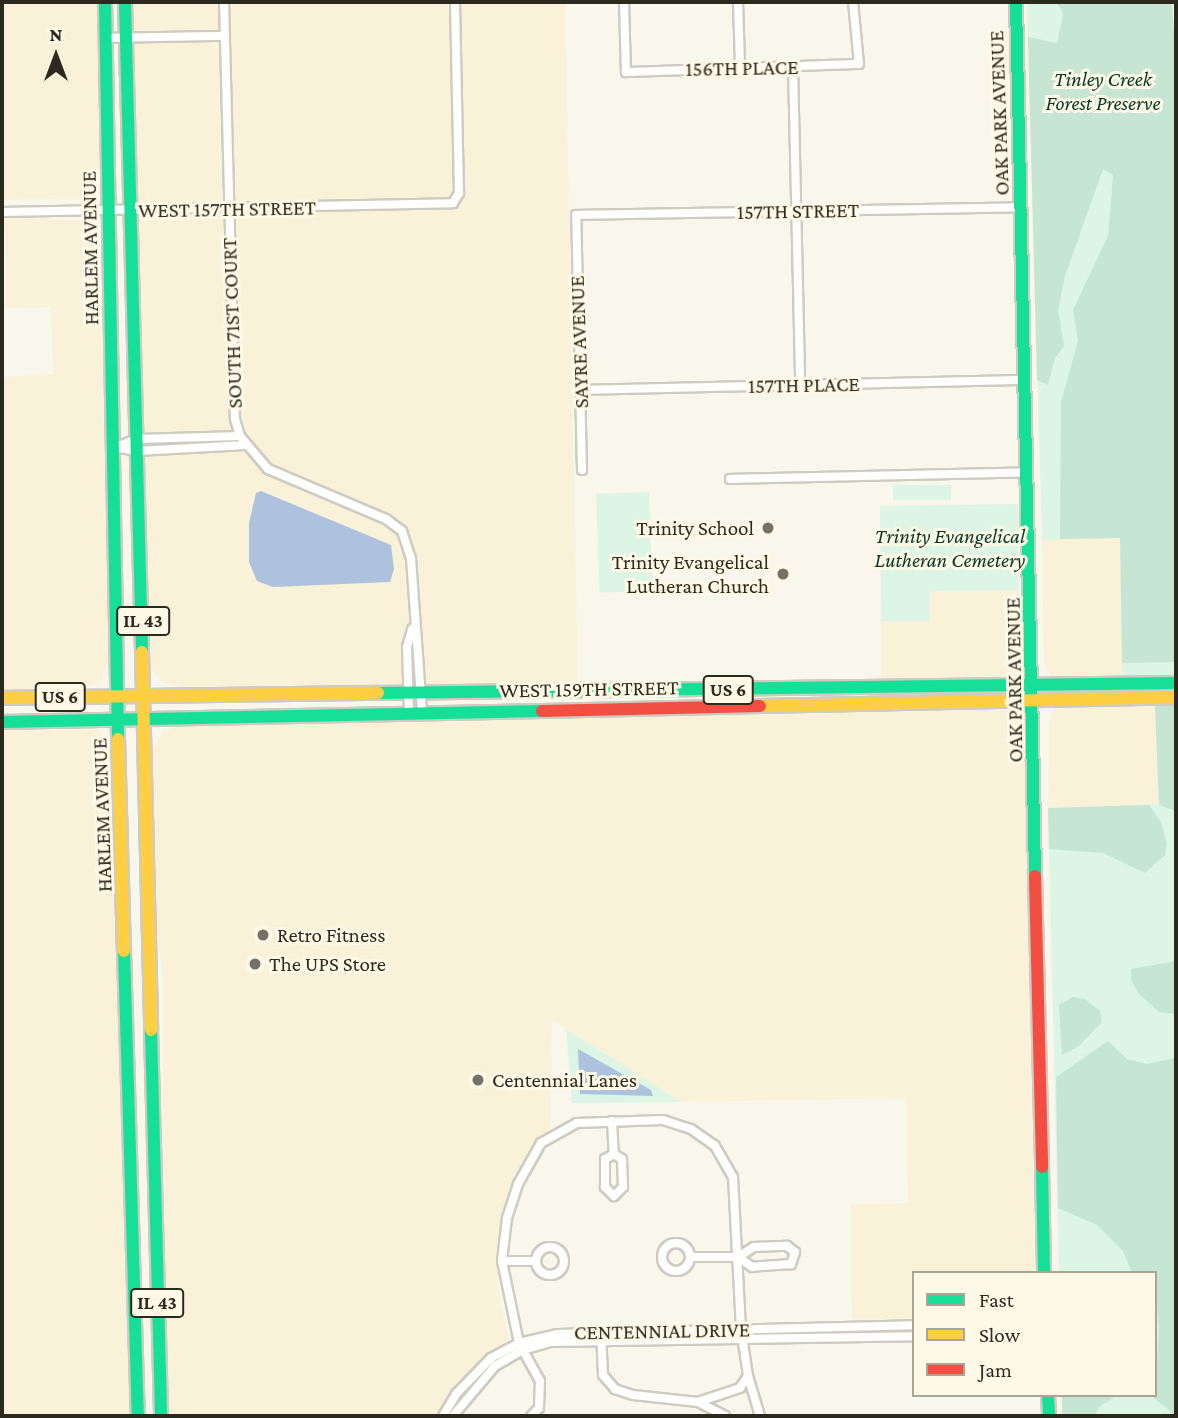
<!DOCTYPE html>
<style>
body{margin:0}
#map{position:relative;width:1178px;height:1418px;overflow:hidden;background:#f9f6ec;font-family:"Crimson Pro",serif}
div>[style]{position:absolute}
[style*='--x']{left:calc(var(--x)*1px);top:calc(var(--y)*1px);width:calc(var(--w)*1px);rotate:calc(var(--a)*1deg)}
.built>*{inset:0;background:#f9f2d9}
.green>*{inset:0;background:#dcf5e5;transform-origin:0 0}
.forest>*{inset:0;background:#c6e5d2}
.water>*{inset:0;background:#adc3dd}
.roads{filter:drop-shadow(2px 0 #cecbc2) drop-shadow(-2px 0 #cecbc2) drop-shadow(0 2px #cecbc2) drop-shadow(0 -2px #cecbc2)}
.street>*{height:8px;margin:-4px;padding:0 4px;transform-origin:4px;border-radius:4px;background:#fefefc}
.street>.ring{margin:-4px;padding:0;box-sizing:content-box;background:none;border:8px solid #fefefc;border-radius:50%}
.fast>*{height:12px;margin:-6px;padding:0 6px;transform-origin:6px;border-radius:6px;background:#16e098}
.slow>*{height:12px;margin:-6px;padding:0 6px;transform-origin:6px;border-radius:6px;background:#ffcf43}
.jam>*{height:12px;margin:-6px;padding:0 6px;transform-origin:6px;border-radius:6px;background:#f24e42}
.dots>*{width:19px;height:19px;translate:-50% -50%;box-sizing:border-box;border:4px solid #fef9e7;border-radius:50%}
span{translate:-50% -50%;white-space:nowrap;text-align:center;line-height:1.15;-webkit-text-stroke:6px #fef9e7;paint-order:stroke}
.shield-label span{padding:2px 5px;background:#fef9e7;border:2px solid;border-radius:5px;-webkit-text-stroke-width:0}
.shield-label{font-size:19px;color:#2c291e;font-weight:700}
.street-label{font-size:21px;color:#2c291e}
.park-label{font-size:21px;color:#043827;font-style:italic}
.poi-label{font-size:21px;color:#2c291e}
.right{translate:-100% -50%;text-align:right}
.left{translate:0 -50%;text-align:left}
.frame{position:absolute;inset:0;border:4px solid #2c291e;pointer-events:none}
.legend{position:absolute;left:912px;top:1271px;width:245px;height:126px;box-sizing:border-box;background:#fef9e7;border:2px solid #aaa697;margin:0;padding:9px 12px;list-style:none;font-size:21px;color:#2c291e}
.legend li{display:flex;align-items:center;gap:14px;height:35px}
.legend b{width:35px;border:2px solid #aaa697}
.north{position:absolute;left:21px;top:21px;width:70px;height:70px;-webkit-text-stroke:5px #fef9e7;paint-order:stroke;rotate:0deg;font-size:19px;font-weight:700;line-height:28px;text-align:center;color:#2c291e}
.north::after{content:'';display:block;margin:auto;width:24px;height:32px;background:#2c291e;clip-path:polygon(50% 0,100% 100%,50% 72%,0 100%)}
</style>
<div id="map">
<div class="built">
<i style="clip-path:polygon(2px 2px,98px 2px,99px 194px,90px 198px,2px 200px)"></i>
<i style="clip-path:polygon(130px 2px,565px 2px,578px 685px,184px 687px,162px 682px,150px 668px)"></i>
<i style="clip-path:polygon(4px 217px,98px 221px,110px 650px,102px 679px,92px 686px,2px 691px,2px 377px,53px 374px,51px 307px,6px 308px)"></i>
<i style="clip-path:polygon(1121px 538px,1122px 678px,1054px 678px,1044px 665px,1042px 540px)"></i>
<i style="clip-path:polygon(1019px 590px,1014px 673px,1003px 680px,881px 681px,881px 621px,929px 620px,929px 591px)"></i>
<i style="clip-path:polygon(1155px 701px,1159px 805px,1048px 808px,1050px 715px,1054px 709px)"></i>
<i style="clip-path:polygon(1017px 707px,1025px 722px,1035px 1273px,914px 1273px,914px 1319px,852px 1319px,850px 1204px,908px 1203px,906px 1098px,681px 1102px,552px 1020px,550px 1127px,516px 1171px,502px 1211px,496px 1252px,498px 1290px,509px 1339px,465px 1376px,438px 1416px,166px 1416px,162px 964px,155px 921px,151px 767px,153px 748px,163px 731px,182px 725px,223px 724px)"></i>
<i style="clip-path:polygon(2px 730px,99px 730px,113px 751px,133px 1416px,2px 1416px)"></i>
</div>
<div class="green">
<i style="clip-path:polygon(1027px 2px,1172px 2px,1176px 69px,1176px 1416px,1062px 1416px,1062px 1395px,1155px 1395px,1155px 1273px,1059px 1273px,1048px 808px,1159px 804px,1154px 677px,1122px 678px,1121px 538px,1042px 540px)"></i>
<i style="left:951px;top:485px;width:15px;height:58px;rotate:90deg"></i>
<i style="left:649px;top:492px;width:99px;height:53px;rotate:88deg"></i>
<i style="clip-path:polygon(1018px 504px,1019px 590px,930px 591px,929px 621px,881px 621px,880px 506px)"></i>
<i style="clip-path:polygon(566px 1029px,681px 1102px,572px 1103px)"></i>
</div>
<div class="forest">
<i style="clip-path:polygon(1057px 2px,1172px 2px,1176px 69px,1176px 662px,1122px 663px,1120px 538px,1060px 539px,1061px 402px,1078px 341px,1073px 310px,1108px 236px,1113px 175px,1103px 169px,1065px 276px,1058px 310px,1064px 346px,1055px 358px,1048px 385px,1037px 380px,1028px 37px,1057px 43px,1063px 14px)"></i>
<i style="clip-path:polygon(1176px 704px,1176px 811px,1159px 805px,1155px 705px)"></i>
<i style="clip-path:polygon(1149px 805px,1161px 822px,1167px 844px,1165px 855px,1145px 873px,1103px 853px,1049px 849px,1048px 808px)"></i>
<i style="clip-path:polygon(1176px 961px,1176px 1014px,1159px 1012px,1139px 994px,1131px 980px,1131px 969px)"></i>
<i style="clip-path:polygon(1073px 997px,1085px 999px,1100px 1011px,1102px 1022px,1079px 1046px,1062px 1055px,1059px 1005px)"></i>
<i style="clip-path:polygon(1108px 1041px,1127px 1059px,1147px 1064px,1176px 1058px,1176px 1416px,1150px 1395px,1155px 1395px,1159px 1330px,1155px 1273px,1132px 1273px,1123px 1251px,1097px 1225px,1058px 1208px,1056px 1077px)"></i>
<i style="clip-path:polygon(1062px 1395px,1118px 1395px,1099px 1407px,1095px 1416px,1062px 1416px)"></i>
</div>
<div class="water">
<i style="clip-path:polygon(261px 491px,391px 545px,394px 569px,390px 582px,273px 587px,257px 581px,249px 562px,249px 523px,256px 493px)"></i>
<i style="clip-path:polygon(578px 1049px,651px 1090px,653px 1096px,580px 1094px)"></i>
</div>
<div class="roads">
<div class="street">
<i style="--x:224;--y:2;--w:417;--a:88.5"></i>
<i style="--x:235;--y:419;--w:18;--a:74"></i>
<i style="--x:240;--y:436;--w:43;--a:49.7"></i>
<i style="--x:268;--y:469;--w:128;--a:23"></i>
<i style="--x:386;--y:519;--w:20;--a:37"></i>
<i style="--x:402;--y:531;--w:28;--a:72"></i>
<i style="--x:411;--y:558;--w:155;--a:85.9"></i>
<i style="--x:624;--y:2;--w:70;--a:88.4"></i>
<i style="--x:626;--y:72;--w:233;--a:-2"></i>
<i style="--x:859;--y:64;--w:62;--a:-95.5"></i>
<i style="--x:738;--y:2;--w:65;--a:88.2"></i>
<i style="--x:106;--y:38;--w:119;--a:-1"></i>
<i style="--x:793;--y:66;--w:319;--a:88.7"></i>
<i style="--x:2;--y:212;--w:451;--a:-1.1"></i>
<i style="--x:453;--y:203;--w:12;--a:-59"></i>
<i style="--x:459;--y:193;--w:191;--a:-91.2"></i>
<i style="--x:581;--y:390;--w:445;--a:-1.3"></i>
<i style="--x:113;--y:447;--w:24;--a:9"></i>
<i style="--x:137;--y:451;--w:109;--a:-3.2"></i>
<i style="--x:116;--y:447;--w:22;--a:-21"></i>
<i style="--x:137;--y:439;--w:103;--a:-1.7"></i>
<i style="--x:582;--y:470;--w:255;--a:-91.3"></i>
<i style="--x:576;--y:215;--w:445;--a:-1"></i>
<i style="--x:730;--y:479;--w:298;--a:-1.3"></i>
<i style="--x:409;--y:713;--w:66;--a:-91.7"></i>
<i style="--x:407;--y:647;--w:19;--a:-74"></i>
<i style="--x:612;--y:1121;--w:33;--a:87"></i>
<i style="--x:614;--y:1154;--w:9;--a:32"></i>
<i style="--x:622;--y:1159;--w:28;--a:88"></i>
<i style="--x:623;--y:1187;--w:13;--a:135"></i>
<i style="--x:614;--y:1196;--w:13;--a:-135"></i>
<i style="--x:605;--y:1187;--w:28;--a:-90"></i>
<i style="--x:605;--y:1159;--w:10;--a:-29"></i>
<i class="ring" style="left:662px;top:1243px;width:20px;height:20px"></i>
<i style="--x:787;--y:1246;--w:10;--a:37"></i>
<i style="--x:795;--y:1252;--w:13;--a:108"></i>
<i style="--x:791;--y:1264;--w:39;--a:176"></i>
<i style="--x:752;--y:1267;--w:17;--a:-144"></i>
<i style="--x:738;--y:1257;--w:19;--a:-32"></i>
<i style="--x:754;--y:1247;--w:33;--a:-2"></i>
<i class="ring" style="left:536px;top:1247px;width:20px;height:20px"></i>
<i style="--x:690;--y:1257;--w:48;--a:0"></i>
<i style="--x:502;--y:1261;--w:34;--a:0"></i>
<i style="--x:748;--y:1376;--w:42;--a:73.3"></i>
<i style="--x:698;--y:1402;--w:30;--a:27"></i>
<i style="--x:443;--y:1416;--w:27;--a:-59"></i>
<i style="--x:457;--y:1393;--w:49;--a:-45.8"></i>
<i style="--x:491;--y:1358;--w:32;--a:-28"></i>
<i style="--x:519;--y:1343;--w:40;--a:-13"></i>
<i style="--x:558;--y:1334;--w:356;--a:-1.4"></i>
<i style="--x:453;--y:1416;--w:65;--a:-50"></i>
<i style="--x:495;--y:1366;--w:32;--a:-30"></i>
<i style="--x:523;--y:1350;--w:29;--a:-16"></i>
<i style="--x:551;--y:1342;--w:363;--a:-0.9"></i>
<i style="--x:531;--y:1416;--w:11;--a:-45"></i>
<i style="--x:539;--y:1408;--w:27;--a:-88"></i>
<i style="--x:540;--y:1381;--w:43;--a:-118.9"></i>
<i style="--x:519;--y:1343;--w:84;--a:-101.7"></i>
<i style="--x:502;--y:1261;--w:43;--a:-83.4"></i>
<i style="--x:507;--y:1218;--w:36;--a:-72"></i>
<i style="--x:518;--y:1184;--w:47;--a:-60.7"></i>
<i style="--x:541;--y:1143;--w:41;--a:-29.1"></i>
<i style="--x:577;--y:1123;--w:86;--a:-2"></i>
<i style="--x:663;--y:1120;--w:29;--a:18"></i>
<i style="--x:691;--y:1129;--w:29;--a:35"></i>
<i style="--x:715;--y:1146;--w:36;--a:60"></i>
<i style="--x:733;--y:1177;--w:152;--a:87"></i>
<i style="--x:741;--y:1329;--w:48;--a:81.5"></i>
<i style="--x:748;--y:1376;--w:14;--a:124"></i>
<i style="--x:740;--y:1388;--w:44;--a:161.6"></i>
<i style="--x:698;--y:1402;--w:65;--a:-173.9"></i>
<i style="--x:633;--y:1395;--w:19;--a:-162"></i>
<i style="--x:615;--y:1389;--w:18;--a:-131"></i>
<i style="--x:603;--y:1375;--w:44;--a:-92.6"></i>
</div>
<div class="fast">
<i style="--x:105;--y:2;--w:737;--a:88.99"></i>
<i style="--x:125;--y:2;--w:650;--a:88.5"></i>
<i style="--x:1016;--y:2;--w:874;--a:88.75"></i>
<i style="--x:378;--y:693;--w:798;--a:-0.72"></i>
<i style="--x:2;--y:722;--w:540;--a:-1.17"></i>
<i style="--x:124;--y:951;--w:465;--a:88.3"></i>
<i style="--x:151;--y:1030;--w:386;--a:88.5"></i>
<i style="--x:1042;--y:1167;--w:106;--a:88.9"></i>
<i style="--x:1048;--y:1395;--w:21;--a:87"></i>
</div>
<div class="slow">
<i style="--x:142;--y:652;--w:378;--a:88.6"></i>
<i style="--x:2;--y:698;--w:376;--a:-0.8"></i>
<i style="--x:760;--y:706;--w:416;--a:-1.2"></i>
<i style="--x:118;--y:739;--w:212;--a:88.4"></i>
</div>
<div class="jam">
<i style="--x:542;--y:711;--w:218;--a:-1.3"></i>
<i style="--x:1035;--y:876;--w:291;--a:88.6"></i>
</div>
</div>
<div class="dots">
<i style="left:768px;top:528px;background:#747166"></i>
<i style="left:783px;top:574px;background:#747166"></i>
<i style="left:263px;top:935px;background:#747166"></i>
<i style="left:255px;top:964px;background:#747166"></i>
<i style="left:478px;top:1080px;background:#747166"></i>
</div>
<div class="shield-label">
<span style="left:143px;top:621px">IL 43</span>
<span style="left:728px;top:690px">US 6</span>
<span style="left:60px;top:697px">US 6</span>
<span style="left:157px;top:1303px">IL 43</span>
</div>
<div class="street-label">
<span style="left:742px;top:68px;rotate:-1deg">156TH PLACE</span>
<span style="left:999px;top:113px;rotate:-92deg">OAK PARK AVENUE</span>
<span style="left:227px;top:209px;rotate:-1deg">WEST 157TH STREET</span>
<span style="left:798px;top:211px;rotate:-1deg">157TH STREET</span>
<span style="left:90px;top:248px;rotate:-91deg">HARLEM AVENUE</span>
<span style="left:232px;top:323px;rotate:-92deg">SOUTH 71ST COURT</span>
<span style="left:579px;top:342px;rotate:-92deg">SAYRE AVENUE</span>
<span style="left:804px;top:385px;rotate:-1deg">157TH PLACE</span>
<span style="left:1014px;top:680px;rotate:-91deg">OAK PARK AVENUE</span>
<span style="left:589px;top:689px;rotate:-1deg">WEST 159TH STREET</span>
<span style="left:102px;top:815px;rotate:-92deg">HARLEM AVENUE</span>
<span style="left:662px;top:1331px;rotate:-1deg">CENTENNIAL DRIVE</span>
</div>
<div class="park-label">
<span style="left:1103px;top:91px">Tinley Creek<br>Forest Preserve</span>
<span style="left:950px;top:548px">Trinity Evangelical<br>Lutheran Cemetery</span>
</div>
<div class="poi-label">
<span class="right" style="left:754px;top:528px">Trinity School</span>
<span class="right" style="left:769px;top:574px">Trinity Evangelical<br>Lutheran Church</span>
<span class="left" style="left:277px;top:935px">Retro Fitness</span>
<span class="left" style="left:269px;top:964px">The UPS Store</span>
<span class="left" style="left:492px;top:1080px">Centennial Lanes</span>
</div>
<div class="frame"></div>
<ul class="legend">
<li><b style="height:9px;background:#16e098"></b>Fast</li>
<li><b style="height:9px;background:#ffcf43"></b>Slow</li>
<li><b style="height:9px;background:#f24e42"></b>Jam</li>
</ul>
<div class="north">N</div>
</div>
